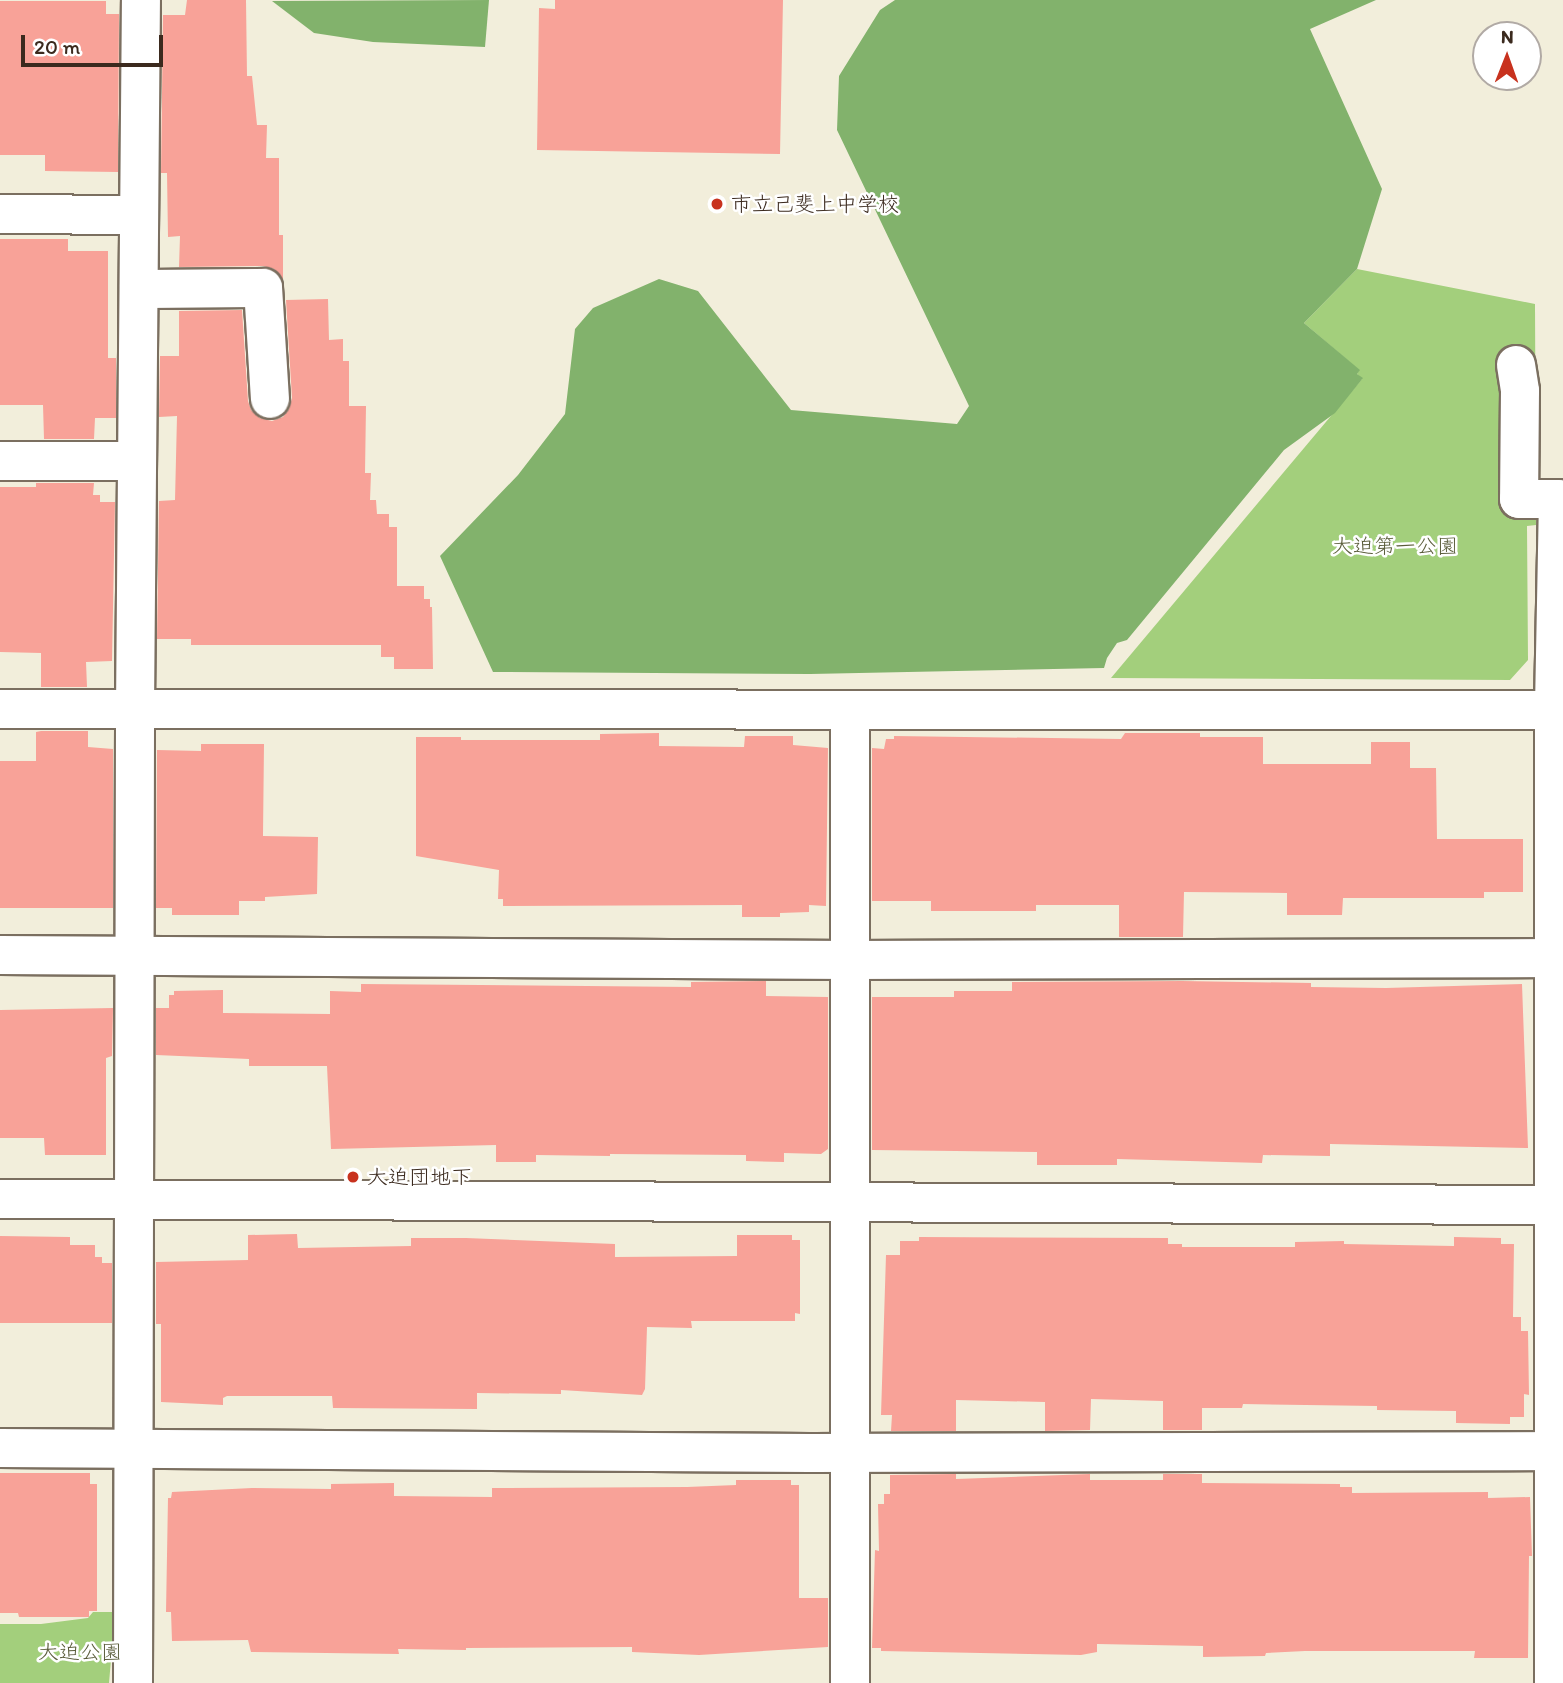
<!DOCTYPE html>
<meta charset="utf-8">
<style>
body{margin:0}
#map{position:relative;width:1563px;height:1683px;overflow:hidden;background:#f2eedb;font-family:Itim,"Klee One",sans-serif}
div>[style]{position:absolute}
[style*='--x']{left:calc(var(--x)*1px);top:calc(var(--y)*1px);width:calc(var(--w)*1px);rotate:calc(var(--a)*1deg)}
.green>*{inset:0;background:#a3cf7c}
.forest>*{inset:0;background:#82b26c}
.building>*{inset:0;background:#f8a298}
.roads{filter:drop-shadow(2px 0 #7b6f60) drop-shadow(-2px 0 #7b6f60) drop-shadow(0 2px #7b6f60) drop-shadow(0 -2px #7b6f60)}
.minor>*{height:38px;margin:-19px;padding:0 19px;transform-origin:19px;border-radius:19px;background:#fff}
.dots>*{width:19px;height:19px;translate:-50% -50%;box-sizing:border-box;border:4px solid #fff;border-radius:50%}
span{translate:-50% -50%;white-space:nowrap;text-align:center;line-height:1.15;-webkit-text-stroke:5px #fff;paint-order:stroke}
.poi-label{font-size:21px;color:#3b2a1e}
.left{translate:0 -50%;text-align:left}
.park-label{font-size:21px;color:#5a5c3a}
.north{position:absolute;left:1472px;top:21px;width:70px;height:70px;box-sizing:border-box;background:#fff;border:2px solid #b1aaa5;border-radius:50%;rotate:1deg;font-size:19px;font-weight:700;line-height:28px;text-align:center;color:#3b2a1e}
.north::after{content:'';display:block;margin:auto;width:24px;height:32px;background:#c8321e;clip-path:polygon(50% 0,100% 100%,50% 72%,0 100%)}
.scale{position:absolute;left:21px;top:35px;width:142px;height:32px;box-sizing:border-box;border:4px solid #3b2a1e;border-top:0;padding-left:9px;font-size:21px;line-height:24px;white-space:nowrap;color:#3b2a1e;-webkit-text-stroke:5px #fff;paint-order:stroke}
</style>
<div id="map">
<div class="green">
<i style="clip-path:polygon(1357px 269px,1535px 304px,1536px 525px,1527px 526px,1528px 660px,1510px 680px,1111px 678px,1362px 379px,1357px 374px,1359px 370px,1304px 323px)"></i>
<i style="clip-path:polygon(93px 1612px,115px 1612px,115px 1648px,112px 1648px,109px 1683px,0 1683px,0 1624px,41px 1624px,88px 1618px)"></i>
</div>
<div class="forest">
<i style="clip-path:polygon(489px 0,485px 47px,373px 42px,314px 33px,272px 1px)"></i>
<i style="clip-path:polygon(895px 0,1376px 0,1310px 29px,1382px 189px,1357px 269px,1304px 323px,1360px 370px,1357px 374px,1363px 378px,1335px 413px,1284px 450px,1127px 640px,1117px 643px,1107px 658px,1104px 668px,810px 674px,493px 672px,440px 556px,518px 475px,565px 414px,575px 329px,593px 308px,659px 279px,698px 291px,791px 410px,957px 424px,969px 406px,837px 130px,839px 76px,880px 10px)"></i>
</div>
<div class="building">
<i style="clip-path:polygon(187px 0,246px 0,247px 76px,252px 76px,257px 125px,267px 125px,266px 158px,279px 158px,279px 235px,283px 235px,283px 282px,274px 269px,263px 266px,179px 267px,180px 236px,168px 237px,167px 173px,161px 173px,163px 15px,185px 15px)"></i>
<i style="clip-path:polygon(555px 0,783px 0,780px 154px,537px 150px,539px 8px,555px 9px)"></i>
<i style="clip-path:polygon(0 1px,106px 1px,106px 14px,119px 14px,118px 172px,45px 171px,45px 155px,0 155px)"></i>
<i style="clip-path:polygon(0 239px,68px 239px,68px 251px,108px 251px,108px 358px,116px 358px,116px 418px,95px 418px,94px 439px,44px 439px,43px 405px,0 405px)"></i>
<i style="clip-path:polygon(328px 299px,329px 340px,343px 339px,343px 361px,349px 361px,349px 406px,366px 406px,365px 473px,371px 473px,370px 500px,376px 500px,377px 514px,389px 514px,389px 527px,397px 527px,397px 586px,424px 586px,424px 599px,430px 599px,430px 607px,432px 607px,433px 669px,394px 669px,394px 657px,381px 657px,381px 645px,191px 645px,191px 639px,157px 639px,159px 501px,175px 500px,177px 416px,159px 417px,160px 356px,179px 356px,179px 311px,242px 310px,248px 401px,251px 410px,260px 418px,272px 421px,283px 417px,289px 409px,292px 398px,286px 300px)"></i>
<i style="clip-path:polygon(36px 483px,94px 483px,93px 495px,100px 495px,100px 502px,115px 502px,112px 661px,86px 662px,87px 687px,41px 687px,41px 653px,0 652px,0 487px,36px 487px)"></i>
<i style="clip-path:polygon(41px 731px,88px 731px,88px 747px,113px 749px,113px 908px,0 908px,0 761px,36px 761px,36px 732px)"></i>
<i style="clip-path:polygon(659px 733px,659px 746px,744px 747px,745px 736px,793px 736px,793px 745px,828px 748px,826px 906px,809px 905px,809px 912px,780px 913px,780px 917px,742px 917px,742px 905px,503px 906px,503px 899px,498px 899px,499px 870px,416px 856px,416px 737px,461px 737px,461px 740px,600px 740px,600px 734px)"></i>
<i style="clip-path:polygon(1125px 733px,1200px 733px,1200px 737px,1263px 737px,1263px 764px,1371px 764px,1371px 742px,1410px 742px,1410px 768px,1436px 768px,1437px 839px,1523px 839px,1523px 892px,1484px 892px,1484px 898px,1343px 898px,1342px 915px,1287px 915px,1287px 893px,1184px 892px,1183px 937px,1119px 937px,1119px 905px,1036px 905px,1036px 911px,931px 911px,931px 901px,872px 901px,872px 748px,884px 749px,886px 739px,894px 739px,894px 736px,1121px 739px)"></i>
<i style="clip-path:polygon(201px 744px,264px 744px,263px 836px,318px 837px,317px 894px,265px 897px,265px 901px,239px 901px,239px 915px,172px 915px,172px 908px,156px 908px,157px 750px,201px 751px)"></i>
<i style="clip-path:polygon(766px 981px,766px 996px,828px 997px,828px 1149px,821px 1154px,784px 1153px,784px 1162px,746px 1161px,746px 1155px,610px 1154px,610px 1156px,536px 1155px,536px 1162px,496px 1162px,496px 1145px,331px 1149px,327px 1066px,249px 1066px,249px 1059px,156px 1055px,156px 1008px,169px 1008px,169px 995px,174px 995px,174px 991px,223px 990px,223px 1013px,330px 1014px,330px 991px,361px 992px,361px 984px,691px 987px,691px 982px)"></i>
<i style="clip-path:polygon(1182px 981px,1311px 983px,1311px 987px,1386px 988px,1522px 984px,1528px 1148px,1330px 1144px,1330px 1156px,1263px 1155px,1262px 1163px,1117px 1159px,1117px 1165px,1037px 1165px,1037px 1152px,872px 1150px,872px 997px,954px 997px,954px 991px,1012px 991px,1012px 982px)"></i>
<i style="clip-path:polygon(113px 1008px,112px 1056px,106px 1058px,106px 1155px,45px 1155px,44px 1138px,0 1138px,0 1010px)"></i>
<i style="clip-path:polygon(297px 1234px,298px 1248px,411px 1246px,411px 1238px,466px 1238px,615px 1244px,615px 1257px,737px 1256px,737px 1235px,792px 1235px,792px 1240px,800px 1240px,800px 1314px,795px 1313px,795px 1321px,691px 1321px,692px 1328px,647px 1327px,645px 1389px,642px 1395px,561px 1390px,561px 1394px,477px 1393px,477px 1409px,333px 1408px,332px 1396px,227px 1396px,223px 1398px,223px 1405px,161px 1402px,161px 1324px,156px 1324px,156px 1262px,248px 1260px,248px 1235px)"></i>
<i style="clip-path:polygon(0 1236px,70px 1237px,70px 1245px,95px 1245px,95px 1257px,102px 1257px,102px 1263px,112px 1263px,112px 1323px,0 1323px)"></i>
<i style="clip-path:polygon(919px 1237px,1168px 1238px,1168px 1244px,1182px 1244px,1182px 1247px,1295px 1247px,1295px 1242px,1344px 1241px,1344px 1244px,1454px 1246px,1454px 1237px,1501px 1238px,1501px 1244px,1514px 1244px,1513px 1317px,1521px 1317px,1521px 1331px,1528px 1331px,1529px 1395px,1524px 1394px,1524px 1417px,1510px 1417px,1510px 1424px,1456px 1423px,1456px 1411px,1377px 1410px,1377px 1406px,1243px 1404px,1242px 1408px,1202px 1408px,1202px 1430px,1163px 1430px,1163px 1401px,1091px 1399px,1090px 1430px,1045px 1431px,1045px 1402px,956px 1400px,956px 1431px,891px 1431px,892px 1415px,881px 1415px,886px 1255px,900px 1255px,900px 1241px,919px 1241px)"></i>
<i style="clip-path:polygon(0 1473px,90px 1473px,90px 1484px,97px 1484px,97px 1611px,89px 1611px,89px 1617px,19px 1617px,18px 1613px,0 1613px)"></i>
<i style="clip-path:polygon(956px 1474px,956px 1479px,1090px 1474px,1090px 1480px,1163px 1480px,1163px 1474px,1202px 1474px,1202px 1483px,1340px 1484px,1340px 1487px,1352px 1487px,1352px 1493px,1488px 1492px,1488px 1498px,1530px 1497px,1532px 1556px,1529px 1556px,1528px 1658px,1474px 1658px,1475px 1651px,1305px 1651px,1266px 1653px,1265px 1656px,1203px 1657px,1203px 1646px,1097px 1644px,1097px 1652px,1081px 1655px,881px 1651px,881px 1648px,872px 1648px,875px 1550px,879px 1551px,878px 1504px,884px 1504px,884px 1494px,890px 1494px,890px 1475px)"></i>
<i style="clip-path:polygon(736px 1480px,791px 1480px,791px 1485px,799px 1485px,799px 1598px,828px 1598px,828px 1647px,699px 1655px,632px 1652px,632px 1647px,466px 1648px,466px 1650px,398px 1649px,399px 1654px,251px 1652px,248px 1640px,172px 1641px,171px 1612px,166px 1612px,168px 1498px,171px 1498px,172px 1492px,252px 1488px,331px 1489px,331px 1484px,394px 1483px,394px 1496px,492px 1497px,492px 1488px,687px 1487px,736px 1485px)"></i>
</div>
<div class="roads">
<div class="minor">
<i style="--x:0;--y:214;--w:139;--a:0.4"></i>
<i style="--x:139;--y:289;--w:124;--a:-0.5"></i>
<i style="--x:263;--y:288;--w:111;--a:86.4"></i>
<i style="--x:1516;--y:365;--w:26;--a:81"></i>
<i style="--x:1520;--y:391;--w:108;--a:90.5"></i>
<i style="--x:1519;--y:499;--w:39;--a:0"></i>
<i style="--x:1558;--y:499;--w:212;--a:91.1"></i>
<i style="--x:1554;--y:711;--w:972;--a:90"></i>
<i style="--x:0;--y:461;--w:137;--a:0"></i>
<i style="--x:0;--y:709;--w:1563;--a:0.04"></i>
<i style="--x:0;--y:955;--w:851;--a:0.34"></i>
<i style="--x:851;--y:960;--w:705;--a:-0.16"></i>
<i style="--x:0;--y:1199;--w:1563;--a:0.22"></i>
<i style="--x:0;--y:1448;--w:810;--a:0.35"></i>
<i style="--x:810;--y:1453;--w:753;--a:-0.15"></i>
<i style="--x:133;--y:1683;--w:973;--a:-89.88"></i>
<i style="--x:135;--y:710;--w:710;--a:-89.52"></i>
<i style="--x:850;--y:1683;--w:973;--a:-90"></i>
</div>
</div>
<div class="dots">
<i style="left:717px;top:204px;background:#c8321e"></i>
<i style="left:353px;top:1177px;background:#c8321e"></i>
</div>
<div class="poi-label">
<span class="left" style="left:731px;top:204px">市立己斐上中学校</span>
<span class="left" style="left:367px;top:1177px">大迫団地下</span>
</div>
<div class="park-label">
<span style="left:1395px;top:546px">大迫第一公園</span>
<span style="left:80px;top:1652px">大迫公園</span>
</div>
<div class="north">N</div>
<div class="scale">20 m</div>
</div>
